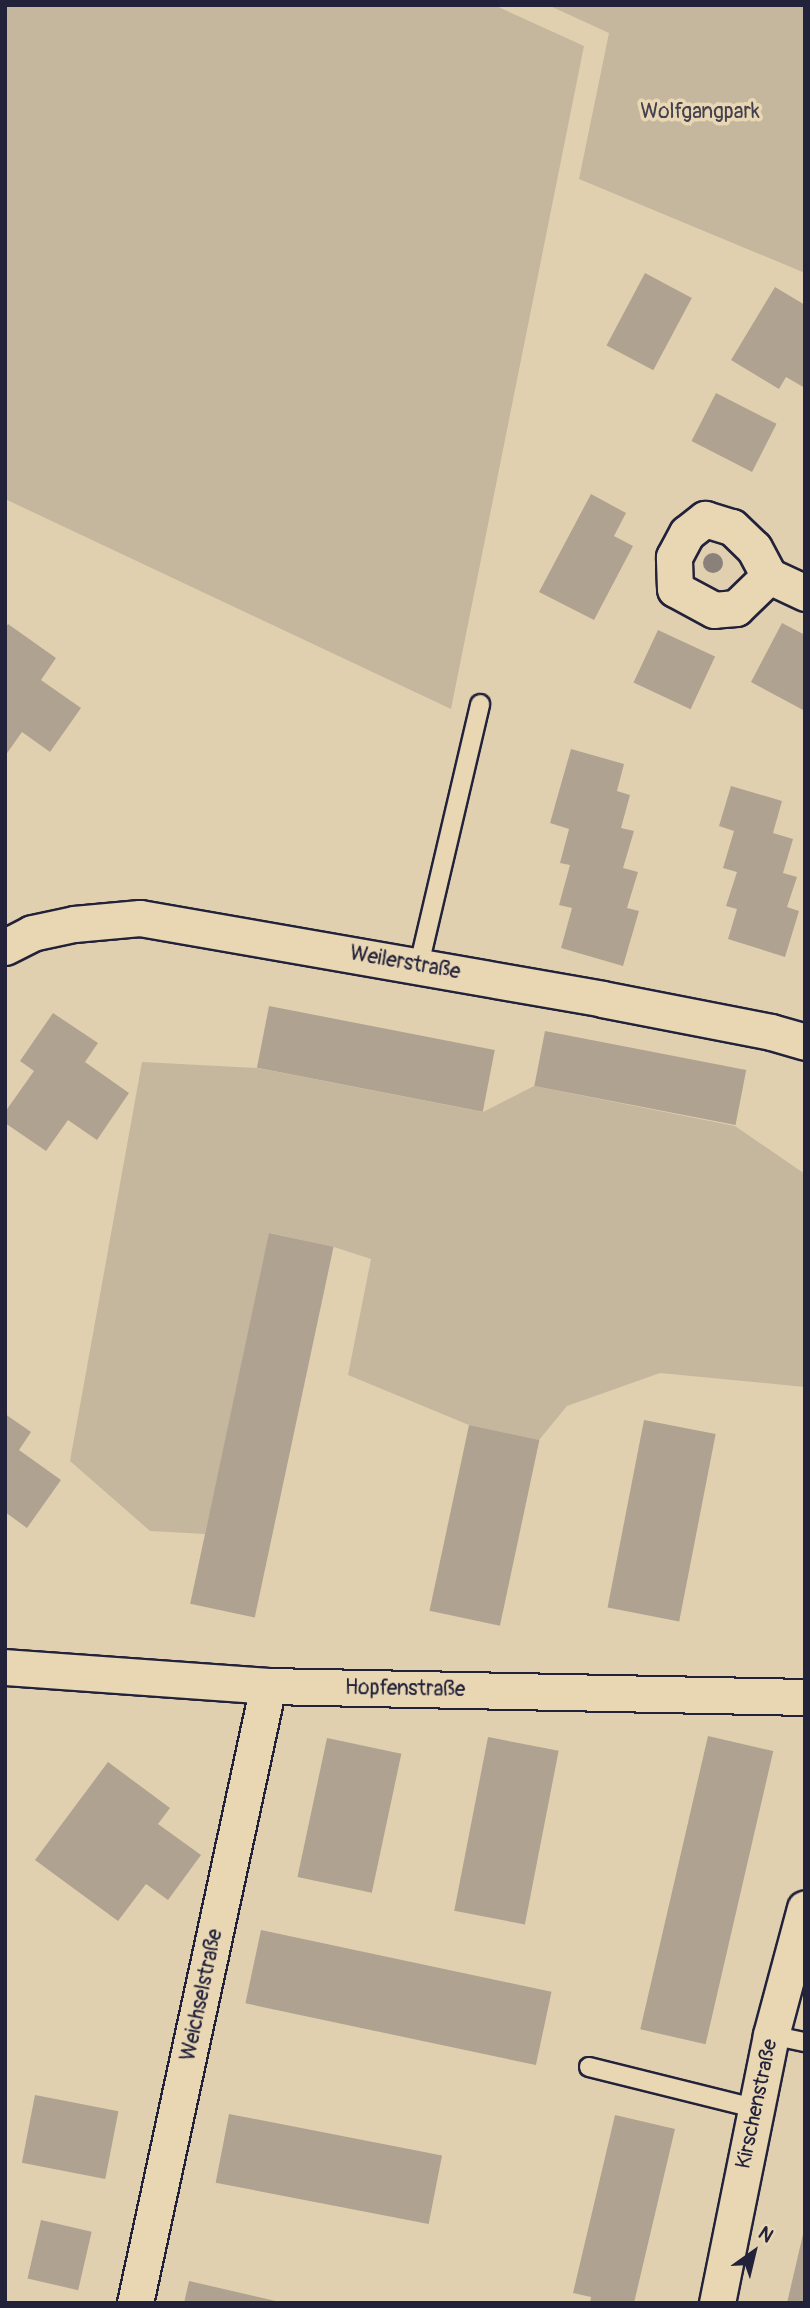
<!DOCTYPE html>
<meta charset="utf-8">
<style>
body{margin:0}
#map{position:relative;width:810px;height:2308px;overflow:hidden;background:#e1d0af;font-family:Pangolin,sans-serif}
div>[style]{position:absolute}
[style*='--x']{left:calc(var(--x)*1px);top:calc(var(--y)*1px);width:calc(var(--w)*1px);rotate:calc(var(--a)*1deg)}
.green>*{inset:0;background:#c5b69e}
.building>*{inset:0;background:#afa291;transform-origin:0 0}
.roads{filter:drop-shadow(2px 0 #22223b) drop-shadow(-2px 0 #22223b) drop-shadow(0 2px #22223b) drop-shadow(0 -2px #22223b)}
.service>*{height:18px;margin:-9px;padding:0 9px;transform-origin:9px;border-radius:9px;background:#e9d7b4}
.minor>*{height:35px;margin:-17.5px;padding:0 17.5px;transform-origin:17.5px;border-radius:17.5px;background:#e9d7b4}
.trees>*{width:20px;height:20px;margin:-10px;border-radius:50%;background:#8a817a}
span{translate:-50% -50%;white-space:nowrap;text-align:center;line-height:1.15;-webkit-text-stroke:7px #e9d7b4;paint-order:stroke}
.park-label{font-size:21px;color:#43404f}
.street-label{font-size:21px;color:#22223b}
.frame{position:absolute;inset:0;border:7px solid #22223b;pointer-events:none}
.north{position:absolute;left:719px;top:2217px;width:70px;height:70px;-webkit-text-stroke:5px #e9d7b4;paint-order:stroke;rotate:34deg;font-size:19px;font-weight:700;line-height:28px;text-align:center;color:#22223b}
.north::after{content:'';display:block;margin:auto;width:24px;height:32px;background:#22223b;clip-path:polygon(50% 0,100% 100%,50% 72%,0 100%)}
</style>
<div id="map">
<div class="green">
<i style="clip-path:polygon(5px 5px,494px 5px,584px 46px,451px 709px,5px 499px)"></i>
<i style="clip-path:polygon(548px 5px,805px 5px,805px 273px,579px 179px,609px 33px)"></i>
<i style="clip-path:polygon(142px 1062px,257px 1068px,483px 1112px,534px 1086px,735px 1126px,805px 1174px,805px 1387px,660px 1373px,567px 1406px,539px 1440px,469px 1425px,348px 1375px,371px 1259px,334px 1247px,270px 1233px,205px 1534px,150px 1531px,70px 1461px)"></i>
</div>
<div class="building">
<i style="left:645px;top:273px;width:53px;height:82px;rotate:28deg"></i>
<i style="clip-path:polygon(775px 287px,805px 305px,805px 388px,786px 377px,779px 389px,731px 360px)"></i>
<i style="left:716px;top:393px;width:68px;height:54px;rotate:27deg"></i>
<i style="clip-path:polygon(591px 494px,626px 513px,614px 536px,633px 546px,594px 620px,539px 592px)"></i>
<i style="clip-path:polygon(782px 623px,805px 635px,805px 711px,751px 682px)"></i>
<i style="clip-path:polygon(8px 624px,56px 658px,41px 680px,81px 708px,50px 752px,22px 732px,5px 756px,5px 629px)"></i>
<i style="left:658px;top:630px;width:63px;height:58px;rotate:25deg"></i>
<i style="clip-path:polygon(571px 749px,624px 764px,617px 791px,630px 795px,621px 828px,634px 831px,623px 868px,638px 872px,627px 908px,639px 911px,623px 966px,561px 948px,572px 908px,559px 905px,570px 865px,560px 863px,569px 829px,550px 823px)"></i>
<i style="clip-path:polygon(731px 786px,782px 801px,773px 833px,793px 839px,783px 873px,797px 877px,787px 907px,799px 911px,785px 957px,728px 939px,737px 909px,726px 906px,737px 872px,723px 868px,734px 831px,719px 826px)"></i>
<i style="left:269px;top:1006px;width:230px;height:63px;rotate:11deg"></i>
<i style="clip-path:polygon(53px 1013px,98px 1043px,85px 1062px,129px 1093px,97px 1140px,68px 1120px,46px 1151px,5px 1123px,5px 1112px,34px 1071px,20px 1061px)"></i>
<i style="left:545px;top:1031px;width:205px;height:56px;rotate:11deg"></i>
<i style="left:269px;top:1233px;width:66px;height:379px;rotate:12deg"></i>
<i style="clip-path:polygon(5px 1414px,31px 1432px,19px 1450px,61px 1480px,27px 1528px,5px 1512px)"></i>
<i style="left:644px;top:1420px;width:73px;height:191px;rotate:11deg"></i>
<i style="left:469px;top:1425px;width:72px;height:190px;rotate:12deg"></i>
<i style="left:708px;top:1736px;width:67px;height:301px;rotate:13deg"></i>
<i style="left:488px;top:1737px;width:72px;height:177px;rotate:11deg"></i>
<i style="left:327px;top:1738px;width:76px;height:142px;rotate:12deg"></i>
<i style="clip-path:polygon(108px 1762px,170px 1808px,158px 1824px,201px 1855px,168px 1900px,146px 1884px,118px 1921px,35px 1860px)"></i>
<i style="left:261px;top:1930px;width:297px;height:75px;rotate:12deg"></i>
<i style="left:35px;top:2095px;width:85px;height:69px;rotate:11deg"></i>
<i style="left:229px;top:2114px;width:217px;height:70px;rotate:11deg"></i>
<i style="clip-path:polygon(615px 2115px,675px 2129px,634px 2303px,590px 2303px,591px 2297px,573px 2293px)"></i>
<i style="left:41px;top:2220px;width:52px;height:60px;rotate:13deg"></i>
<i style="clip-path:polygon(804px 2230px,805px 2303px,787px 2303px)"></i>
<i style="clip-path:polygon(189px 2281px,280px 2302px,280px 2303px,184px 2303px)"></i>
</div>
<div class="roads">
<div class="service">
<i style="--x:419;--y:965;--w:268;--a:-76.8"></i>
<i style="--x:771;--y:2035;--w:35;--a:12"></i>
<i style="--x:589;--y:2067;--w:173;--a:14"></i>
</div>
<div class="minor">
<i style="--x:769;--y:576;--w:46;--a:135.9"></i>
<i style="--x:736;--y:608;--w:22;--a:175"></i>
<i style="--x:714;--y:610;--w:44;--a:-151.7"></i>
<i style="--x:675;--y:589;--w:32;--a:-92"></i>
<i style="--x:674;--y:557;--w:27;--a:-62"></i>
<i style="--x:687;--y:533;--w:23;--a:-38"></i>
<i style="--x:705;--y:519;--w:28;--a:17"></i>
<i style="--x:732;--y:527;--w:30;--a:44"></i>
<i style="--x:754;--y:548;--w:32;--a:62"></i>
<i style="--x:769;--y:576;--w:40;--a:25"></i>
<i style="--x:5;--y:947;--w:30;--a:-27"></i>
<i style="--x:32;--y:933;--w:43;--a:-12.1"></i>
<i style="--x:74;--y:924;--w:66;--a:-5.2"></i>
<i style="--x:140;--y:918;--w:469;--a:9.9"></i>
<i style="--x:602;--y:999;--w:172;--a:11"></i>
<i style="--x:771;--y:1032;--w:35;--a:16"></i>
<i style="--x:5;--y:1667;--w:264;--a:4.1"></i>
<i style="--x:268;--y:1686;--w:537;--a:1.17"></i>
<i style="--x:135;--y:2303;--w:631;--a:-77.84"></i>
<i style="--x:717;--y:2303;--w:273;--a:-78.6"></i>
<i style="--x:771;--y:2035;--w:131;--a:-75"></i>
</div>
</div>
<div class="trees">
<i style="left:713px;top:563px"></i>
</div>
<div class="park-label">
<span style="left:700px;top:112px">Wolfgangpark</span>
</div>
<div class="street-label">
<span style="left:405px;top:963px;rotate:10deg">Weilerstraße</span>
<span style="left:405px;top:1689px;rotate:1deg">Hopfenstraße</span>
<span style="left:202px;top:1995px;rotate:-78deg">Weichselstraße</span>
<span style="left:757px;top:2104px;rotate:-78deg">Kirschenstraße</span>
</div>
<div class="frame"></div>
<div class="north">N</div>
</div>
